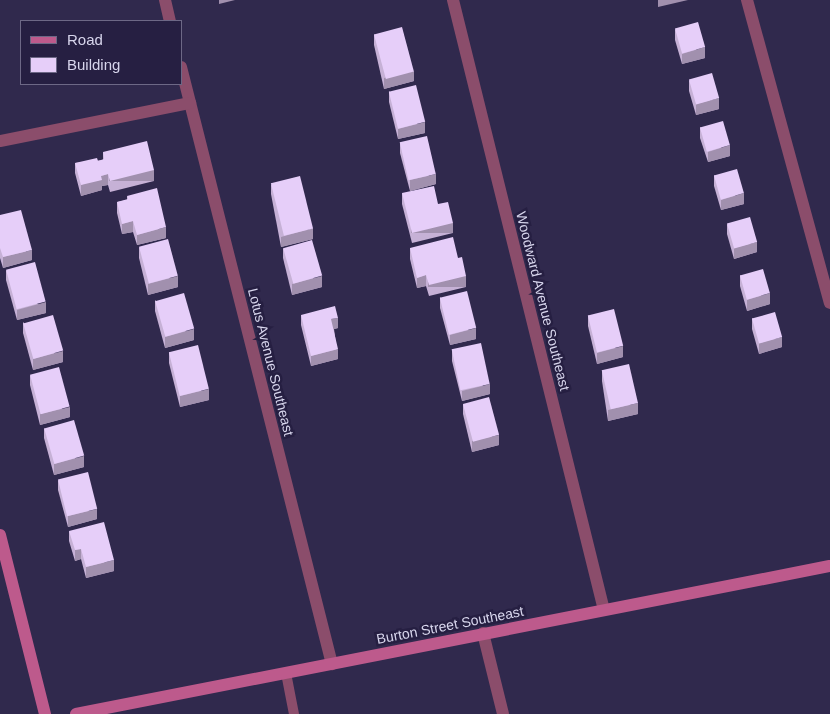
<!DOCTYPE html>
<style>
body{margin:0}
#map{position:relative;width:830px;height:714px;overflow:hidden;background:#30294d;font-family:Arial,sans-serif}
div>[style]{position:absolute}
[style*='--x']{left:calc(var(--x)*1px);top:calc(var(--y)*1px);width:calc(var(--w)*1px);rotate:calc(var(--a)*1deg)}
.lane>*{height:10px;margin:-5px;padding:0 5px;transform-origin:5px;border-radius:5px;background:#8b4d6b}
.street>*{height:12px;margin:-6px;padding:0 6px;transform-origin:6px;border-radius:6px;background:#8b4d6b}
.secondary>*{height:12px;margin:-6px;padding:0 6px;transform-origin:6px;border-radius:6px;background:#bd5a8c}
.wall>*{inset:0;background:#c6b1d6}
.shaded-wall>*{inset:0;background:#a190ae;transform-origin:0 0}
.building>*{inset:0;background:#e6cef9;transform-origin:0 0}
span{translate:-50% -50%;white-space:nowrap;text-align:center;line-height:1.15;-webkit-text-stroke:5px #261f42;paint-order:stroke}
.street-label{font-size:14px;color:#d7d5ec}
.legend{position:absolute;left:20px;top:20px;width:162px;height:65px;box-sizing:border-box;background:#261f42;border:1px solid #6d6886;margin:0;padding:6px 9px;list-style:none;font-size:15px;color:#d7d5ec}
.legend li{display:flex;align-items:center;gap:10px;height:25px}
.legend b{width:25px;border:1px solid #6d6886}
</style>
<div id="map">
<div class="lane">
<i style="--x:286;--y:673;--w:42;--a:79"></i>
</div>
<div class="street">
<i style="--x:165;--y:0;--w:22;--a:77"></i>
<i style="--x:453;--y:0;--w:628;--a:76.1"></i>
<i style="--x:747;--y:0;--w:314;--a:74.7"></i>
<i style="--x:181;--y:67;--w:616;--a:75.81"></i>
<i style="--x:0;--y:141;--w:194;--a:-11.3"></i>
<i style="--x:483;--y:633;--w:83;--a:76.1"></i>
</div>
<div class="secondary">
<i style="--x:0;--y:535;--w:185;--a:75.9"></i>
<i style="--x:76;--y:714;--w:768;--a:-11.11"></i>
</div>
<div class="wall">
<i style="clip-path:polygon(675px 29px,705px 58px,682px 64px,675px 40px)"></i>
<i style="clip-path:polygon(374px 34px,414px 81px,384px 89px,374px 45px)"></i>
<i style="clip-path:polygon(689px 80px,719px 109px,696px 115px,689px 91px)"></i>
<i style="clip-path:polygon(389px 91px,425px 133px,398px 139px,389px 102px)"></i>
<i style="clip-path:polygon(700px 127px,730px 156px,708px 162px,700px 138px)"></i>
<i style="clip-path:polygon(400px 143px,436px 184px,410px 191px,400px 153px)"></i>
<i style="clip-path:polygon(103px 152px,154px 181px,110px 192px,108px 185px,102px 186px,102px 190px,81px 196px,75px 173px,75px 163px,103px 160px)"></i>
<i style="clip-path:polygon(714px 175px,744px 204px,721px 210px,714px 186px)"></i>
<i style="clip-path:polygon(271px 184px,313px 239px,281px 247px,271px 194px)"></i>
<i style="clip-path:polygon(402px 193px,438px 204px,453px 233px,412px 243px,402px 204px)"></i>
<i style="clip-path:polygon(127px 196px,166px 238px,137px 245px,133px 232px,122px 234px,117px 213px,117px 202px,127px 200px)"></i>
<i style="clip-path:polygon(0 215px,32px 260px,3px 268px,0 258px)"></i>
<i style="clip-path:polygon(727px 224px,757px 252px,734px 259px,727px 234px)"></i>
<i style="clip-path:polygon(139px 247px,178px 287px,148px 295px,139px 258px)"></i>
<i style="clip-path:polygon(283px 248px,322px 287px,292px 295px,283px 258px)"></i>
<i style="clip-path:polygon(410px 248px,458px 258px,466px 287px,429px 296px,426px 286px,417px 288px,410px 259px)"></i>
<i style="clip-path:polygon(6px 270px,46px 313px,17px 320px,6px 280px)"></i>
<i style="clip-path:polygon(740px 275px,770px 304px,747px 311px,740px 286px)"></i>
<i style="clip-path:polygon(440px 297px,476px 339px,450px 345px,440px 308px)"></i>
<i style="clip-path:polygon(155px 300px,194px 340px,165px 348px,155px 311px)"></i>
<i style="clip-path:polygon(301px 315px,338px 328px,334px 329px,338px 359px,311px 366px,301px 325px)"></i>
<i style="clip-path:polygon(588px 315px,623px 357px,597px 364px,588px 326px)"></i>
<i style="clip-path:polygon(752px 318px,782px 347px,759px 354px,752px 329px)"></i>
<i style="clip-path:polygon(23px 322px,63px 362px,33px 370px,23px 333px)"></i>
<i style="clip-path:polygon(452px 350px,490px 394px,462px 401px,452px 361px)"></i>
<i style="clip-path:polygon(169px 352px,209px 400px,180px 407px,169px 363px)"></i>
<i style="clip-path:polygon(602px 370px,638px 414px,608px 421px,602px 381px)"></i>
<i style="clip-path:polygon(30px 375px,70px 417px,40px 425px,30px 385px)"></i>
<i style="clip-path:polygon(463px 404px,499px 445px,472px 452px,463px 414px)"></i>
<i style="clip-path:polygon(44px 428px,84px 467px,54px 475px,44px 438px)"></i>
<i style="clip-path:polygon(58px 480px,97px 519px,68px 527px,58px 490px)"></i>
<i style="clip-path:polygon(69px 531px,114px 571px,86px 578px,81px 559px,75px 561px,69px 541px)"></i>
</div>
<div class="shaded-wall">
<i style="clip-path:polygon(219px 0,235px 0,219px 4px)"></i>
<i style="clip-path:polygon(658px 0,688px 0,658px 7px)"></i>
<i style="clip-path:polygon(705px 47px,705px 58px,682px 64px,682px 54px)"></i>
<i style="clip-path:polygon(414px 71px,414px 81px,384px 89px,384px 78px)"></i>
<i style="clip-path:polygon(719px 98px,719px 109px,696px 115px,696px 104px)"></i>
<i style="clip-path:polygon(425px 122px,425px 133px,398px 139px,398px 129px)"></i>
<i style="clip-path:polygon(730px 145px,730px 156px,708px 162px,708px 152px)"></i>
<i style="left:154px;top:170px;width:11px;height:45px;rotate:90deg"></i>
<i style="clip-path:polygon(108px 174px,108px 185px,102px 186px,102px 190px,81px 196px,81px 185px,101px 176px)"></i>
<i style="clip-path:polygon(436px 174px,436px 184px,410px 191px,410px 180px)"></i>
<i style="clip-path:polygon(744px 193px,744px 204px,721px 210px,721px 200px)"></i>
<i style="clip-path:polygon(133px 221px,133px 232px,122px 234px,122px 224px)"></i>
<i style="left:453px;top:223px;width:10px;height:42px;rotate:90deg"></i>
<i style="clip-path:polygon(166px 227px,166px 238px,137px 245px,137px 235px)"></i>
<i style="clip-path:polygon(313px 228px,313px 239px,281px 247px,281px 237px)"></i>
<i style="clip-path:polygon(757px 242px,757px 252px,734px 259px,734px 248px)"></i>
<i style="clip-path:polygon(32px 250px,32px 260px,3px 268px,3px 257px)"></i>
<i style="clip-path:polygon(426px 275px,426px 286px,417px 288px,417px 278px)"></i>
<i style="clip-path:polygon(178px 276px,178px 287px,148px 295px,148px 284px)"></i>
<i style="clip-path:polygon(322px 276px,322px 287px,292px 295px,292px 284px)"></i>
<i style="left:466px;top:276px;width:11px;height:38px;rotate:90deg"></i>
<i style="clip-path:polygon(770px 293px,770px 304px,747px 311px,747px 300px)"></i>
<i style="clip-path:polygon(46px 302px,46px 313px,17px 320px,17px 310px)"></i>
<i style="clip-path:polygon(338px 318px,338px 328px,331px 330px,331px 319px)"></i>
<i style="clip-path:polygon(476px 328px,476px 339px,450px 345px,450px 335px)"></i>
<i style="clip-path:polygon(194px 329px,194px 340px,165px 348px,165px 337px)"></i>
<i style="clip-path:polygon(782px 337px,782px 347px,759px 354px,759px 343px)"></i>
<i style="clip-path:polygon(623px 346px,623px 357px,597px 364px,597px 353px)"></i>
<i style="clip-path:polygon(338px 349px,338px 359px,311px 366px,311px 356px)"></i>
<i style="clip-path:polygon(63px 351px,63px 362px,33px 370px,33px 359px)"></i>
<i style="clip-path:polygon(490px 384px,490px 394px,462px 401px,462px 391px)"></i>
<i style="clip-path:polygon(209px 389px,209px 400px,180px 407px,180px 396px)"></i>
<i style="clip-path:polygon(638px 403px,638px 414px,608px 421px,608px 410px)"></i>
<i style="clip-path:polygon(70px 407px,70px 417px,40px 425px,40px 414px)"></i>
<i style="clip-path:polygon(499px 435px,499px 445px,472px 452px,472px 441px)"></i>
<i style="clip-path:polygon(84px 456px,84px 467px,54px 475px,54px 464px)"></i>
<i style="clip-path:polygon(97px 509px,97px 519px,68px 527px,68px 516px)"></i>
<i style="clip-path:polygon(81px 549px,81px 559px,75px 561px,75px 550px)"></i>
<i style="clip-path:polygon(114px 560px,114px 571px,86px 578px,86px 567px)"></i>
</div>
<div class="building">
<i style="left:698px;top:22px;width:26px;height:24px;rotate:74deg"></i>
<i style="left:402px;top:27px;width:46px;height:29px;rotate:75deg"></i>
<i style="left:712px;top:73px;width:26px;height:24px;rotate:74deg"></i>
<i style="left:416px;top:85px;width:38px;height:28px;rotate:76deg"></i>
<i style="left:723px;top:121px;width:25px;height:24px;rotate:74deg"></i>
<i style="left:427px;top:136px;width:39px;height:28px;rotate:77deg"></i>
<i style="clip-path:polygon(147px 141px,154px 170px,110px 181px,108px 174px,101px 176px,102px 180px,81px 185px,75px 163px,97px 158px,98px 161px,104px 159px,103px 152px)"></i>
<i style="left:737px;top:169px;width:25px;height:24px;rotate:74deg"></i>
<i style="left:300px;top:176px;width:54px;height:30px;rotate:76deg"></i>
<i style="clip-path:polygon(434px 186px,438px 204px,448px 202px,453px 223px,412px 233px,402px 193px)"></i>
<i style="clip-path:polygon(157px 188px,166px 227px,137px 235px,133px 221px,122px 224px,117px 202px,128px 199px,127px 196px)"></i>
<i style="clip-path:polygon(21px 210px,32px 250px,3px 257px,0 248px,0 215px)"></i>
<i style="left:750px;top:217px;width:26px;height:24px;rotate:74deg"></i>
<i style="clip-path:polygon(453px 237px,458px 258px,462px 257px,466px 276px,429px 285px,426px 275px,417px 278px,410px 248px)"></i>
<i style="left:168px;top:239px;width:38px;height:30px;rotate:75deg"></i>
<i style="left:312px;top:240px;width:37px;height:30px;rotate:74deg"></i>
<i style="left:35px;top:262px;width:41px;height:30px;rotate:75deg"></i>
<i style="left:763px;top:269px;width:25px;height:24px;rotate:74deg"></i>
<i style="left:467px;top:291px;width:38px;height:28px;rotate:76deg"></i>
<i style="left:184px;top:293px;width:37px;height:30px;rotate:74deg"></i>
<i style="clip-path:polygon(335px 306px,338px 318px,331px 319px,338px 349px,311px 356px,301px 315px)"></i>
<i style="left:614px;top:309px;width:38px;height:27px;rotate:76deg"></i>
<i style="left:775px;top:312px;width:26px;height:24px;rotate:74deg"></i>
<i style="left:53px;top:315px;width:37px;height:31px;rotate:74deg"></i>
<i style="left:481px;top:343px;width:42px;height:30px;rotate:78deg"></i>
<i style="left:198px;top:345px;width:45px;height:30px;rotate:76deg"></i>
<i style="left:629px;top:364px;width:40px;height:28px;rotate:77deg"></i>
<i style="left:59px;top:367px;width:41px;height:30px;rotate:75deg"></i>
<i style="left:489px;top:397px;width:39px;height:27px;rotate:75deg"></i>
<i style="left:74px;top:420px;width:37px;height:31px;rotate:74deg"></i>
<i style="left:88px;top:472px;width:38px;height:31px;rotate:76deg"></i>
<i style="clip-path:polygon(104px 522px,114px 560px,86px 567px,81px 549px,75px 550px,69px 531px)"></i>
</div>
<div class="street-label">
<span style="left:543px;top:301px;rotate:76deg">Woodward Avenue Southeast</span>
<span style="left:271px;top:362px;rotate:76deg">Lotus Avenue Southeast</span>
<span style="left:450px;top:625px;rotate:-11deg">Burton Street Southeast</span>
</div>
<ul class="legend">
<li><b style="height:6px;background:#bd5a8c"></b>Road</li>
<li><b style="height:14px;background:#e6cef9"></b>Building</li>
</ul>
</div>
